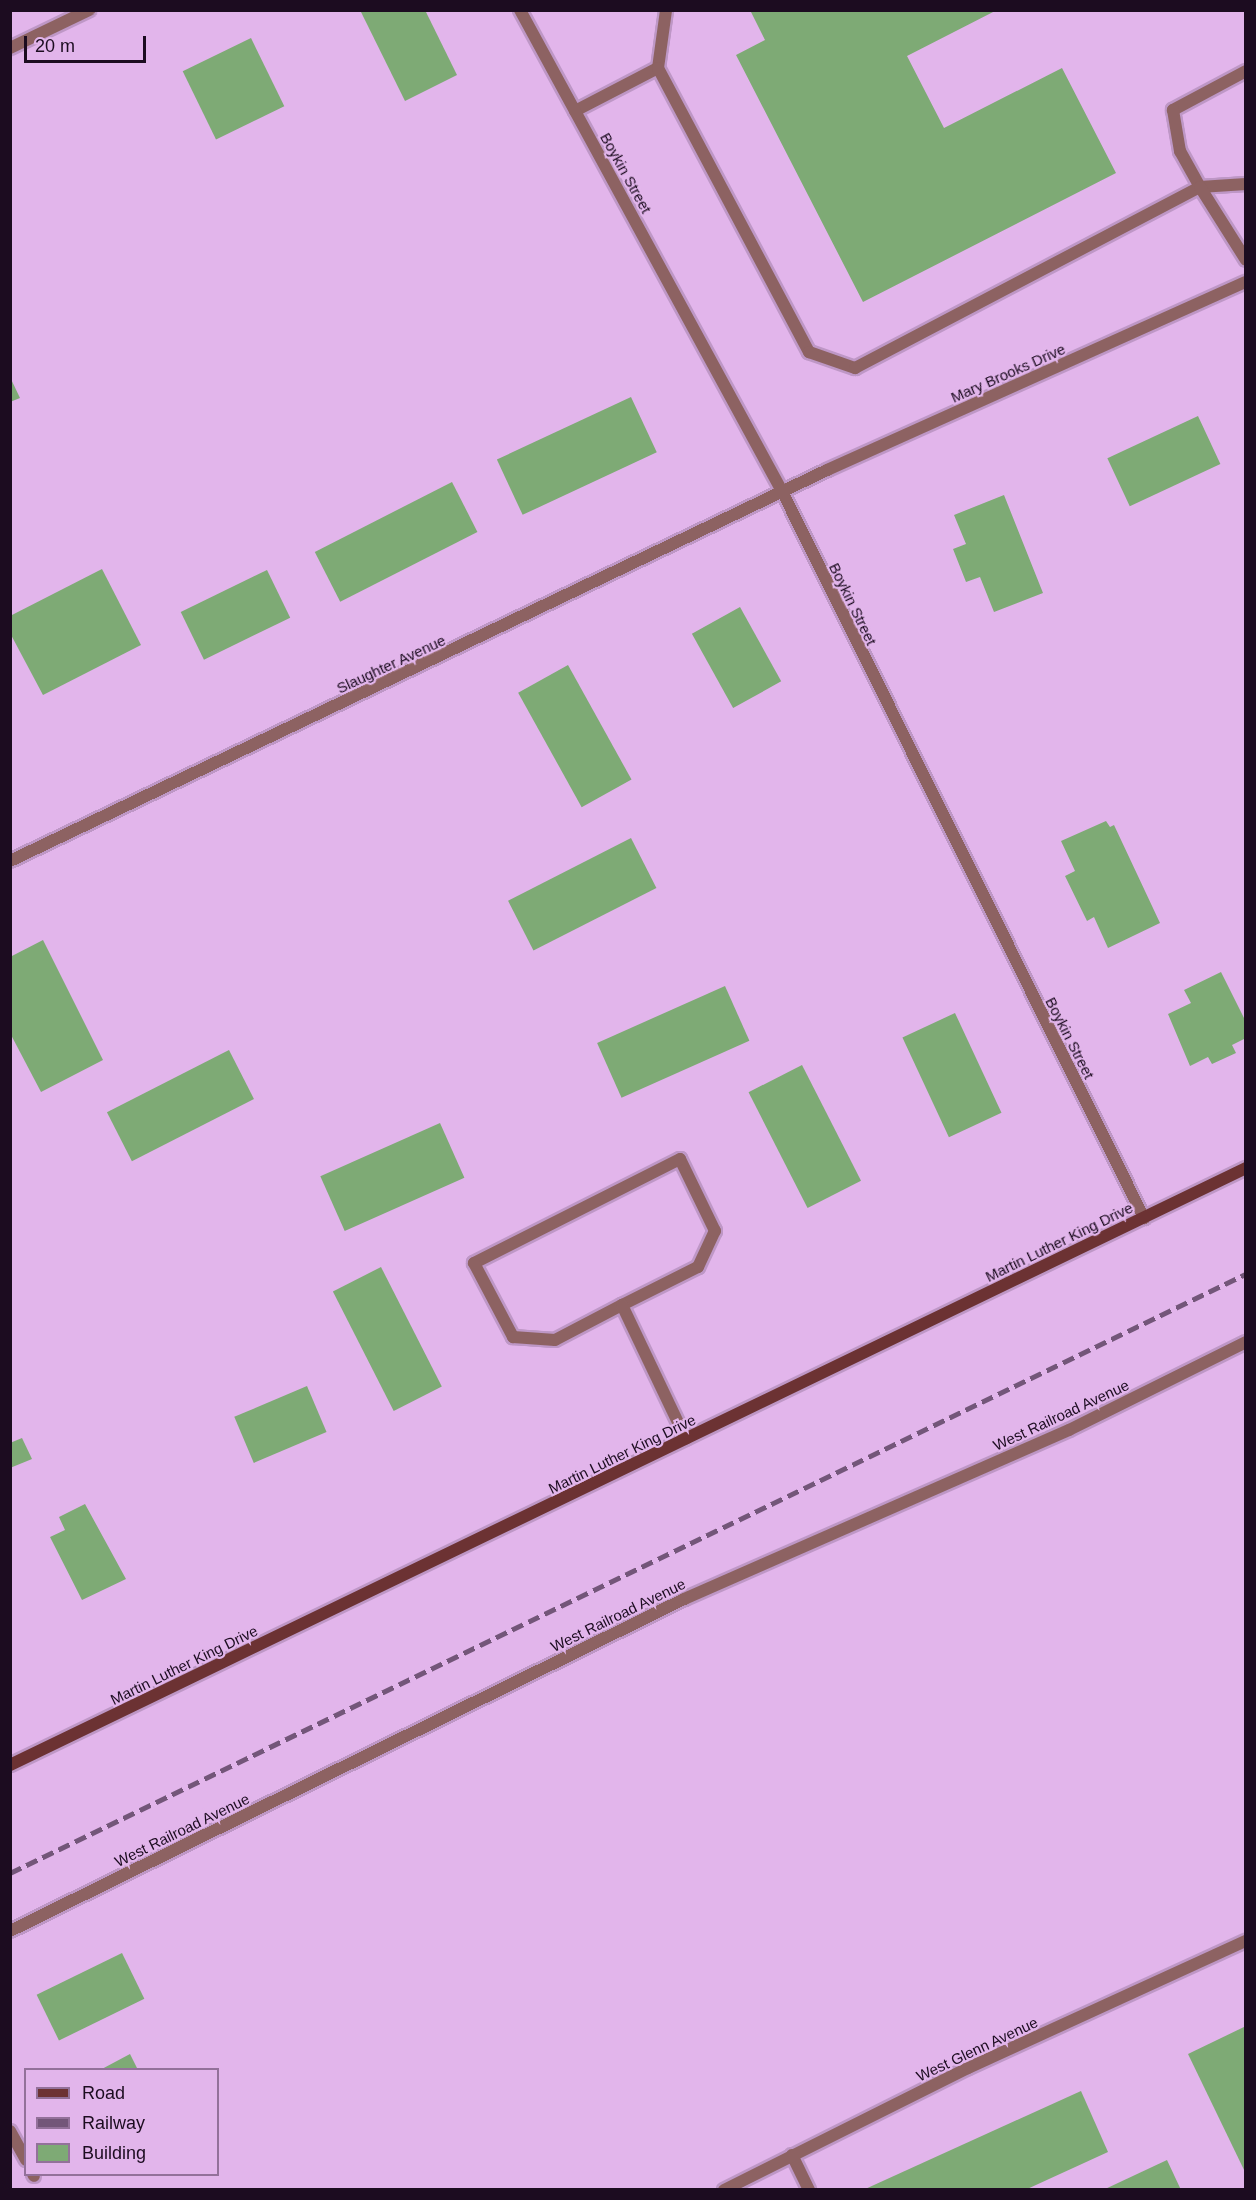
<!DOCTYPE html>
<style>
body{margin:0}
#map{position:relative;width:1256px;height:2200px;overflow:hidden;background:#e2b5eb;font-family:Helvetica,sans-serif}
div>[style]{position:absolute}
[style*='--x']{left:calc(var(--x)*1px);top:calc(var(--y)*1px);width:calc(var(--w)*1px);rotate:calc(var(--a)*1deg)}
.building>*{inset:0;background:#7eaa75;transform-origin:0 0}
.roads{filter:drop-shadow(2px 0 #be97c6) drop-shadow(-2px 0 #be97c6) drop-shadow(0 2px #be97c6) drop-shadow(0 -2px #be97c6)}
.service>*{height:12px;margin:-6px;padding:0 6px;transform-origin:6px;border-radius:6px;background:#8d6262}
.minor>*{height:12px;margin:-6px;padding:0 6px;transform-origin:6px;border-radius:6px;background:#8d6262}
.secondary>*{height:12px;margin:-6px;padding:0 6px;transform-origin:6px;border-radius:6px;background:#6c3233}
.rail>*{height:4.5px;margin-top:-2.25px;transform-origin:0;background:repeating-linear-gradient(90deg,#735679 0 12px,transparent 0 18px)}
span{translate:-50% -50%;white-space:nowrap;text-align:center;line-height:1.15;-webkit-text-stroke:4.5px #e2b5eb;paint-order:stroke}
.street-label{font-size:15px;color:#1c0c20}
.frame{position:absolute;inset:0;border:12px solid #1c0c20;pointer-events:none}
.legend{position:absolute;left:24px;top:2068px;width:195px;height:108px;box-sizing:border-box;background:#e2b5eb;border:2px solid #93719a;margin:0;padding:8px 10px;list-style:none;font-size:18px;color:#1c0c20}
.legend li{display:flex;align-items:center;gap:12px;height:30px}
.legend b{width:30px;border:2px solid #93719a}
.scale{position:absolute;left:24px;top:36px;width:122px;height:27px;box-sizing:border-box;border:3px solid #1c0c20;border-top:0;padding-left:8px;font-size:18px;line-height:21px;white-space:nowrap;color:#1c0c20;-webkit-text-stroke:4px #e2b5eb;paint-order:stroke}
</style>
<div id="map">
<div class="building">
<i style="clip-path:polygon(360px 10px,425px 10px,457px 75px,405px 101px)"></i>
<i style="clip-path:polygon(750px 10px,997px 10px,907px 56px,944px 128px,1062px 68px,1116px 173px,863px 302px,736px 55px,765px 40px)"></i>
<i style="left:251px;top:38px;width:76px;height:76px;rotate:64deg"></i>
<i style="clip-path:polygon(10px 377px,20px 398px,10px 402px)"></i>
<i style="left:631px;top:397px;width:61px;height:148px;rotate:65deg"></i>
<i style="left:1198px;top:416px;width:53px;height:100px;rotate:65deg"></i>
<i style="left:452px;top:482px;width:56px;height:154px;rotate:63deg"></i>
<i style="clip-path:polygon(1004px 495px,1043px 593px,994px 612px,980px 577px,966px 582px,953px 549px,966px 544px,954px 515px)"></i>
<i style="clip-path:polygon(102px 569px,141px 645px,43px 695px,10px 633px,10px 616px)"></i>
<i style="left:267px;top:570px;width:53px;height:96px;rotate:64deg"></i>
<i style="left:740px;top:607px;width:85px;height:55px;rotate:61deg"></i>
<i style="left:568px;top:665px;width:131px;height:57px;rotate:61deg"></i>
<i style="clip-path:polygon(1106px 821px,1110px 827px,1114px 825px,1160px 923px,1108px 948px,1094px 917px,1087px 921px,1065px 876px,1075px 871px,1061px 841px)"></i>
<i style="left:631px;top:838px;width:56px;height:138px;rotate:63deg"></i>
<i style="clip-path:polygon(43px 940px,103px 1060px,41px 1092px,10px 1033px,10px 957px)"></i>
<i style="clip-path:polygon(1221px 972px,1246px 1022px,1246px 1038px,1232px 1045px,1236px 1053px,1212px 1064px,1208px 1057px,1190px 1066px,1168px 1014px,1191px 1003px,1184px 990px)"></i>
<i style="left:725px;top:986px;width:60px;height:140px;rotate:66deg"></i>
<i style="left:955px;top:1013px;width:110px;height:58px;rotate:65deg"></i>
<i style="left:229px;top:1050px;width:55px;height:137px;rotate:63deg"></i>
<i style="left:802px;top:1065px;width:130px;height:60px;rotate:63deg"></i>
<i style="left:440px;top:1123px;width:60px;height:131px;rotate:66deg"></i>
<i style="left:381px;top:1267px;width:134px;height:54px;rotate:63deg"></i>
<i style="left:307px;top:1386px;width:50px;height:79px;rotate:67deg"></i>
<i style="clip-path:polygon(22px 1438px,32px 1459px,10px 1468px,10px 1443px)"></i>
<i style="clip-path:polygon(85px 1504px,126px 1579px,82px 1600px,50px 1537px,65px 1530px,59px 1517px)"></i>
<i style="left:122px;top:1953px;width:51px;height:95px;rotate:64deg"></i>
<i style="clip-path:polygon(1246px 2026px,1246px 2174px,1188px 2054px)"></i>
<i style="clip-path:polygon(130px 2054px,138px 2070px,100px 2070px)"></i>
<i style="clip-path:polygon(1081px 2091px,1108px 2152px,1025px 2190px,863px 2190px)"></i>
<i style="clip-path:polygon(1167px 2160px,1181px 2190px,1103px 2190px)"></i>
</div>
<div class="roads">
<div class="service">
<i style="--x:658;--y:68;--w:59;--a:-82.1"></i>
<i style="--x:1246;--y:71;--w:83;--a:151.9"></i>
<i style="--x:1173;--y:110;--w:42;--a:80.3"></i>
<i style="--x:1180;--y:151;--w:41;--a:60.9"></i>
<i style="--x:1200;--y:187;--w:46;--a:-3.7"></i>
<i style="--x:575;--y:111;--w:93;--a:-27.4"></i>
<i style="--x:658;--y:68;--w:322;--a:62"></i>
<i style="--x:809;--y:352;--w:49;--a:19.2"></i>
<i style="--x:855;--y:368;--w:390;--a:-27.7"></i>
<i style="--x:1200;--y:187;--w:86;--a:57.8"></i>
<i style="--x:622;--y:1305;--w:85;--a:-26.6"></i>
<i style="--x:698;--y:1267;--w:40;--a:-65"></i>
<i style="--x:715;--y:1231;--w:80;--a:-115.9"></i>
<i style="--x:680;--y:1159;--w:231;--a:153.2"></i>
<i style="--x:474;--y:1263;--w:84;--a:62.2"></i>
<i style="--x:513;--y:1337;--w:42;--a:4.1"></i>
<i style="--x:555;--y:1340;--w:76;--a:-27.6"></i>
<i style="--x:622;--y:1305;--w:148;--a:64.5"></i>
<i style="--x:10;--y:2131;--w:33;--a:61"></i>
<i style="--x:792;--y:2155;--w:39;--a:64"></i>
<i style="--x:33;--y:2174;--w:2;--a:63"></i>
</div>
<div class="minor">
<i style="--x:520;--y:10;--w:550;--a:61.43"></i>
<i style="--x:783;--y:493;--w:810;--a:63.53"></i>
<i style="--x:10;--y:48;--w:88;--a:-25.7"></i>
<i style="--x:10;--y:861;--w:906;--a:-25.57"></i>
<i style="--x:827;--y:470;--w:459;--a:-24.2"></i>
<i style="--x:10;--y:1931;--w:751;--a:-26.22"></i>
<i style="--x:684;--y:1599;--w:420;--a:-23.7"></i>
<i style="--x:1069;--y:1430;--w:198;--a:-26.4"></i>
<i style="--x:724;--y:2190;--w:273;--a:-26.6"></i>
<i style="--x:968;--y:2068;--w:306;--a:-24.6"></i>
</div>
<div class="secondary">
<i style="--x:10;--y:1765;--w:1373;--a:-25.78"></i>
</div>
</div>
<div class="rail">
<i style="--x:10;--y:1873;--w:1373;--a:-25.86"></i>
</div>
<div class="street-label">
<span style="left:626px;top:173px;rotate:61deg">Boykin Street</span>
<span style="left:1008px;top:373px;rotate:-24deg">Mary Brooks Drive</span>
<span style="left:853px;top:604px;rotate:64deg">Boykin Street</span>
<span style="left:391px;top:664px;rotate:-25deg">Slaughter Avenue</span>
<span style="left:1070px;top:1038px;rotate:63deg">Boykin Street</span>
<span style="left:1059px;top:1242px;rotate:-26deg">Martin Luther King Drive</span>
<span style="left:1061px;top:1415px;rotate:-25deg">West Railroad Avenue</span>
<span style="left:622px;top:1454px;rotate:-26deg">Martin Luther King Drive</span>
<span style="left:618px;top:1615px;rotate:-26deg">West Railroad Avenue</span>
<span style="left:184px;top:1665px;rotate:-26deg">Martin Luther King Drive</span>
<span style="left:182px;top:1830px;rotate:-26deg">West Railroad Avenue</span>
<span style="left:977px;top:2049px;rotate:-25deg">West Glenn Avenue</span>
</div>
<div class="frame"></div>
<ul class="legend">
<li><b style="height:8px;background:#6c3233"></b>Road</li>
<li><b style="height:8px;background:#735679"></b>Railway</li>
<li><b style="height:16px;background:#7eaa75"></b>Building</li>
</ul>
<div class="scale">20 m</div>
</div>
